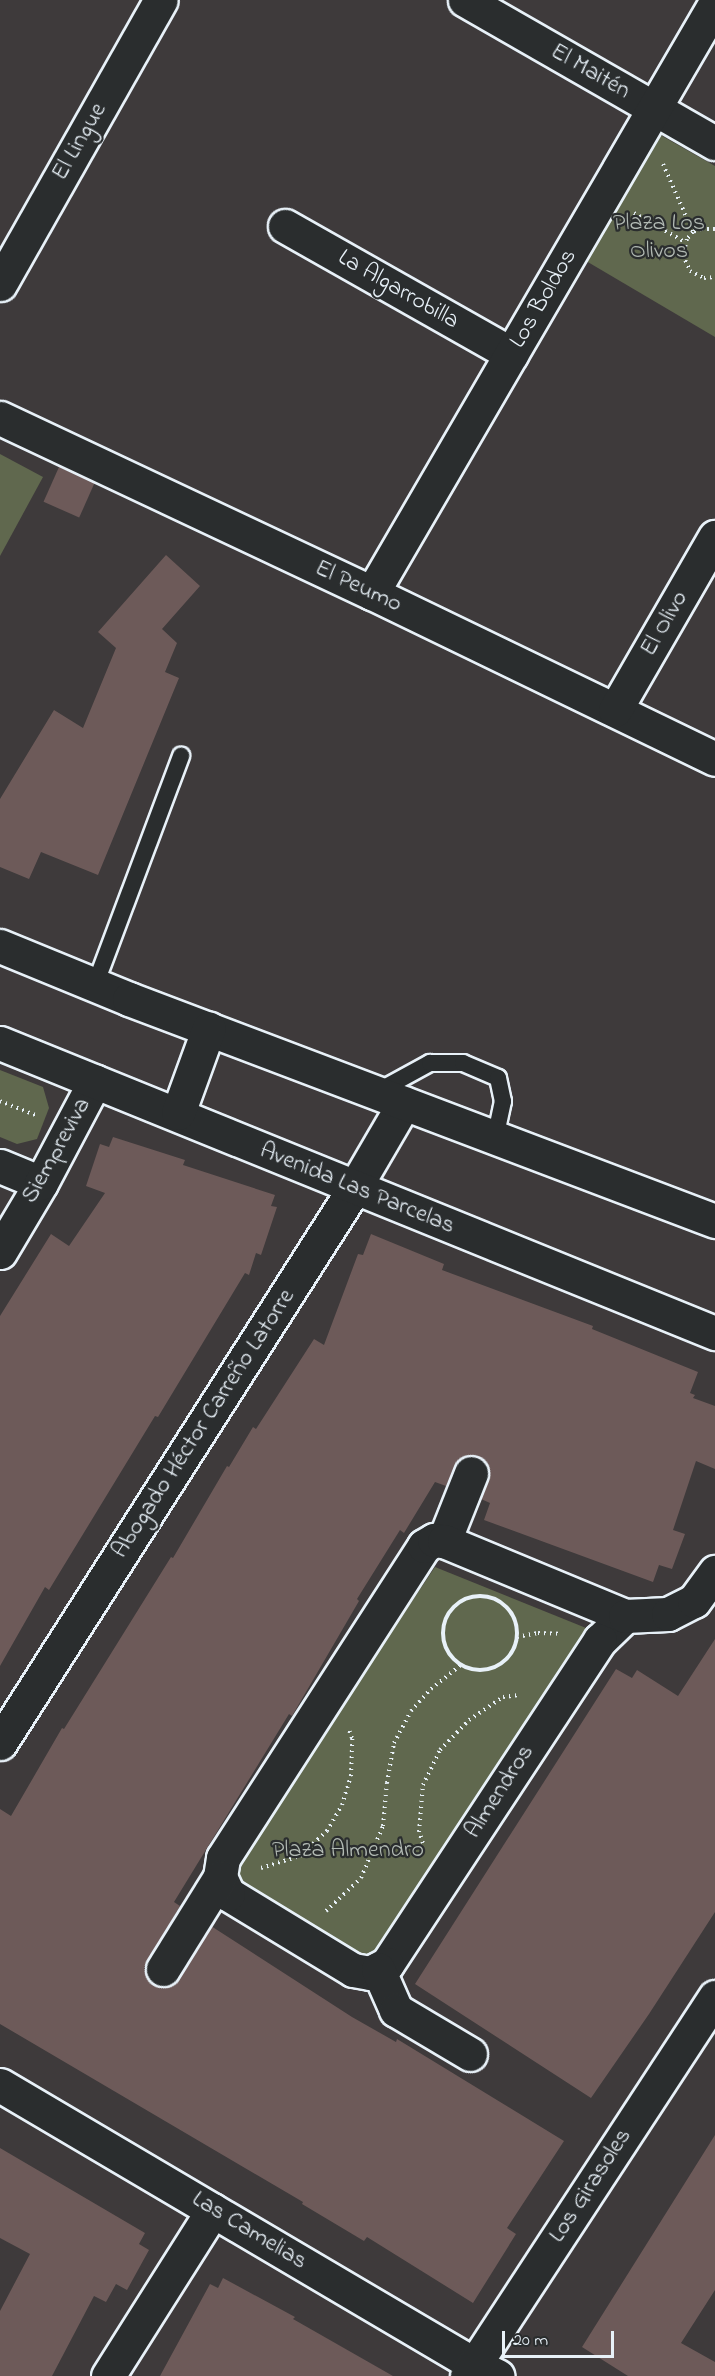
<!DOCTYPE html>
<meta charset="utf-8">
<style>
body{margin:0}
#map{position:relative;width:715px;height:2376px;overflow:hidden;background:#3e3a3b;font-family:"Indie Flower",sans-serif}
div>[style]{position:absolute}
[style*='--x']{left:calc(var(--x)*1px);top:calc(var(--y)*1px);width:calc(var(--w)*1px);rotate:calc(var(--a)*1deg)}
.green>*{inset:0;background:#60684e}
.building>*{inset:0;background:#6d5a59;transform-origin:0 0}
.path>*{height:4px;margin-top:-2px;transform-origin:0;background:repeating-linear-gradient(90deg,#e8f1f8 0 1.5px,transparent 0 6px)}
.path>.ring{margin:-2px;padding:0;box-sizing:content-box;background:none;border:4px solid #e8f1f8;border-radius:50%}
.roads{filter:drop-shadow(2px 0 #e8f1f8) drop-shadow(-2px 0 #e8f1f8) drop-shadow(0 2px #e8f1f8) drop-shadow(0 -2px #e8f1f8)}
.service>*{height:16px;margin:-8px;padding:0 8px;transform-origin:8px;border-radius:8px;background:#2a2d2e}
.minor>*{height:33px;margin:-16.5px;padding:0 16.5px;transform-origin:16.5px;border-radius:16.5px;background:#2a2d2e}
.secondary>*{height:33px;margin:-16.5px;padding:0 16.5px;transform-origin:16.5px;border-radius:16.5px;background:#2a2d2e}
span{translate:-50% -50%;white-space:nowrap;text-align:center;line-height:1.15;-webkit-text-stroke:4.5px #2a2d2e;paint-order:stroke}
.street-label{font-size:24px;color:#e8f1f8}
.park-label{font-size:24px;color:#b2bab4}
.scale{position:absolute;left:502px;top:2331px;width:112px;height:27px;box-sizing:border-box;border:3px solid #e8f1f8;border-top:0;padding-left:8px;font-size:18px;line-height:21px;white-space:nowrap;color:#e8f1f8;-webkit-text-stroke:4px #2a2d2e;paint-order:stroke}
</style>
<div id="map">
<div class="green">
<i style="clip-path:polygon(655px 132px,715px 166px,715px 337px,581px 258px)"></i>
<i style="clip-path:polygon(0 454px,43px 477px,0 556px)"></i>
<i style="clip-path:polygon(0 1070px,43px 1087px,49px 1108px,37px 1139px,17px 1144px,0 1137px)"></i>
<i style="clip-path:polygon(435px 1567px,596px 1632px,378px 1962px,356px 1964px,237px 1888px,234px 1866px)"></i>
</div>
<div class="building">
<i style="left:59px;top:467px;width:39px;height:38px;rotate:24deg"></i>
<i style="clip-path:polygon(166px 555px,200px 586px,162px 629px,177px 643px,165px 672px,179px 678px,98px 875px,41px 852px,29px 879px,0 867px,0 799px,54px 710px,83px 728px,116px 648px,98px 632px)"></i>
<i style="clip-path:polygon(113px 1137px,185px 1160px,183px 1165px,275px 1195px,271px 1206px,277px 1207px,261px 1255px,256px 1253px,249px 1275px,245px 1273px,158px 1417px,155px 1416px,49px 1590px,45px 1587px,0 1666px,0 1316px,51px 1234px,69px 1246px,105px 1193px,86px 1186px,100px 1144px,109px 1147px)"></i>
<i style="clip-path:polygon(371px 1234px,444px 1264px,442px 1270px,593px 1326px,592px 1329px,698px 1372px,690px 1393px,695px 1395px,693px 1398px,715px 1406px,715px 1469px,696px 1461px,673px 1530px,685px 1534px,672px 1569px,659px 1565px,653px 1582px,484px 1520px,490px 1503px,481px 1499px,490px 1471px,486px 1462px,478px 1456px,468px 1455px,459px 1459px,446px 1486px,435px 1482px,404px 1533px,400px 1530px,357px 1599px,359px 1601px,292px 1716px,289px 1714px,174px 1902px,180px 1906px,144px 1968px,147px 1978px,154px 1985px,163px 1988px,172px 1985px,211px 1926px,352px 2017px,396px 2042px,397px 2039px,564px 2141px,507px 2228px,516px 2234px,473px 2303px,367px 2237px,364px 2241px,302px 2204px,303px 2202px,0 2024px,0 1809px,11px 1816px,62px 1728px,64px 1729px,171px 1557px,173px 1558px,227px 1466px,229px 1467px,253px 1427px,256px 1429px,314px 1339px,324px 1345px,358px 1254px,363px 1255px)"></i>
<i style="clip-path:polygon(715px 1639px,715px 1912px,649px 2014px,591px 2098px,415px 1984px,616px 1669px,632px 1678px,637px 1670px,678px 1696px)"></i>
<i style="clip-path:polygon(715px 2135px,715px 2290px,681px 2343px,715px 2362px,715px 2376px,628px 2376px,582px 2347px)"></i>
<i style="clip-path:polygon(0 2148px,145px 2233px,139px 2244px,149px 2250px,127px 2290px,116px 2284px,106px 2302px,94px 2296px,52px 2376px,0 2376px,0 2311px,30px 2254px,0 2238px)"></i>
<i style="clip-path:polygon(223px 2278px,295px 2317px,293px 2319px,393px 2376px,160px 2376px,210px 2284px,218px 2288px)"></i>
</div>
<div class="path">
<i style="--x:663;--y:164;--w:74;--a:66.2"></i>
<i style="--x:634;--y:213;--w:59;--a:29.6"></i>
<i style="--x:715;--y:229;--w:14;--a:180"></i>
<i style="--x:701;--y:229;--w:9;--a:159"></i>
<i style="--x:693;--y:232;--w:9;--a:131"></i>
<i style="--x:687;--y:239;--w:16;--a:104"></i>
<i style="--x:683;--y:255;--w:17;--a:66"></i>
<i style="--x:690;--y:271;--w:16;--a:27"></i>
<i style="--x:704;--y:278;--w:11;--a:-5"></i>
<i style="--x:0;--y:1101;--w:41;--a:21.5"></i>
<i class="ring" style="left:443px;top:1596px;width:70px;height:70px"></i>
<i style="--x:517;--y:1637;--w:21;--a:-11"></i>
<i style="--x:538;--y:1633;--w:23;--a:2"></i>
<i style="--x:423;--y:1843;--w:12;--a:-110"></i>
<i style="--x:419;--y:1832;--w:47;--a:-85.1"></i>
<i style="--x:423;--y:1785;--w:39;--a:-64"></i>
<i style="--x:440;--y:1750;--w:42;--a:-46"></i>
<i style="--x:469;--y:1720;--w:41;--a:-34.1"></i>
<i style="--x:503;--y:1697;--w:16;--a:-7"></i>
<i style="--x:261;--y:1868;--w:41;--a:-17.1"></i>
<i style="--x:300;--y:1856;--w:37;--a:-43"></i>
<i style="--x:327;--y:1831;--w:30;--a:-60"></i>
<i style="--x:342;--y:1805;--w:30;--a:-73"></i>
<i style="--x:351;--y:1776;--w:38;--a:-88"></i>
<i style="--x:352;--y:1738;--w:9;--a:-111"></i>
<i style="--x:326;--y:1911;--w:48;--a:-43.3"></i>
<i style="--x:361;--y:1878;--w:56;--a:-67.1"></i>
<i style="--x:383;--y:1826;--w:43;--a:-84.7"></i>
<i style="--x:387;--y:1783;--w:41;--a:-80.1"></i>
<i style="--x:394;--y:1743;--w:36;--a:-62"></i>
<i style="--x:411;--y:1711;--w:30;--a:-48"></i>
<i style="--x:431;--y:1689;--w:38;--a:-39"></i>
</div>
<div class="roads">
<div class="service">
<i style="--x:95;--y:985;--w:245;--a:-69.4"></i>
<i style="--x:375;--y:1093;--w:63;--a:-28.6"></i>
<i style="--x:430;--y:1063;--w:33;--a:0"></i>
<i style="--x:463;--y:1063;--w:38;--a:23"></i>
<i style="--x:498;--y:1078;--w:24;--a:78"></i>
<i style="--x:503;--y:1101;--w:39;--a:102"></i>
</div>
<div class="minor">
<i style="--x:465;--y:0;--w:288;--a:29.8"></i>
<i style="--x:285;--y:226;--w:260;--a:29.5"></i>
<i style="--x:0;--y:284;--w:326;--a:-60.5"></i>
<i style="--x:0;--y:418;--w:411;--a:25.2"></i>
<i style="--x:372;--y:593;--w:381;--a:25.8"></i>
<i style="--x:372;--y:593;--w:682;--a:-59.79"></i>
<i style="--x:615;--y:710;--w:200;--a:-60"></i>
<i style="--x:0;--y:1166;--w:44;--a:22.5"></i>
<i style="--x:0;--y:1252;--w:80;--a:-59.3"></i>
<i style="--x:41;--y:1183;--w:115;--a:-62.1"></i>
<i style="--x:444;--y:1541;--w:73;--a:-68.3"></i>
<i style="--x:625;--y:1616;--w:35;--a:136"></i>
<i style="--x:600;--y:1640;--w:388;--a:123.3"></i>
<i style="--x:387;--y:1964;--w:19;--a:152"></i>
<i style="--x:370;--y:1973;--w:17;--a:-170"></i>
<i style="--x:353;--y:1970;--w:146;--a:-148.7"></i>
<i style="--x:228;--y:1894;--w:19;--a:-115"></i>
<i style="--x:220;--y:1877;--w:19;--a:-81"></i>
<i style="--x:223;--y:1858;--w:371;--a:-57.2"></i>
<i style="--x:424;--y:1546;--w:12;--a:-31"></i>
<i style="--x:434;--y:1540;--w:10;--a:6"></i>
<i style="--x:444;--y:1541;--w:196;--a:22.5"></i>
<i style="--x:625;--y:1616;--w:43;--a:-2.7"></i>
<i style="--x:668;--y:1614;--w:29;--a:-27"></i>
<i style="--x:694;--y:1601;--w:36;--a:-54"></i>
<i style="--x:0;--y:1743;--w:660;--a:-57.44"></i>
<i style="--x:355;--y:1187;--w:97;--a:-59.7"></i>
<i style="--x:163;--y:1969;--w:108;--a:-58.2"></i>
<i style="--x:378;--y:1969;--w:45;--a:66.3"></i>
<i style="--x:396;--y:2010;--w:86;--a:30.7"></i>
<i style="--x:0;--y:2085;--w:551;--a:30.52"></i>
<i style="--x:475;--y:2365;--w:25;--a:26"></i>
<i style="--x:108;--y:2376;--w:196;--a:-57.7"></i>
<i style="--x:467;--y:2376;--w:453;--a:-56.8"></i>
</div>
<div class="secondary">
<i style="--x:0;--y:946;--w:139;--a:22.3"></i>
<i style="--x:129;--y:999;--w:627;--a:20.75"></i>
<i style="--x:0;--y:1043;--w:772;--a:22.08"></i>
<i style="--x:178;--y:1113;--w:90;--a:-70"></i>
</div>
</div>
<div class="street-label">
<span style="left:590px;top:72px;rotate:30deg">El Maitén</span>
<span style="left:80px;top:142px;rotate:-60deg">El Lingue</span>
<span style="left:398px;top:290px;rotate:30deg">La Algarrobilla</span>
<span style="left:544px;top:299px;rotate:-60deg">Los Boldos</span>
<span style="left:358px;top:587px;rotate:25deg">El Peumo</span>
<span style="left:665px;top:624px;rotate:-60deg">El Olivo</span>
<span style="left:57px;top:1151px;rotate:-61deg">Siempreviva</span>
<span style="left:357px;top:1189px;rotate:22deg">Avenida Las Parcelas</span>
<span style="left:204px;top:1424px;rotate:-57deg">Abogado Héctor Carreño Latorre</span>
<span style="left:500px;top:1792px;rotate:-57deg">Almendros</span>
<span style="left:591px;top:2186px;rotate:-57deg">Los Girasoles</span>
<span style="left:249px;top:2231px;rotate:31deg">Las Camelias</span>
</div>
<div class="park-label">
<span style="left:659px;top:238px">Plaza Los<br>Olivos</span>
<span style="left:348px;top:1851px">Plaza Almendro</span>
</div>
<div class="scale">20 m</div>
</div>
